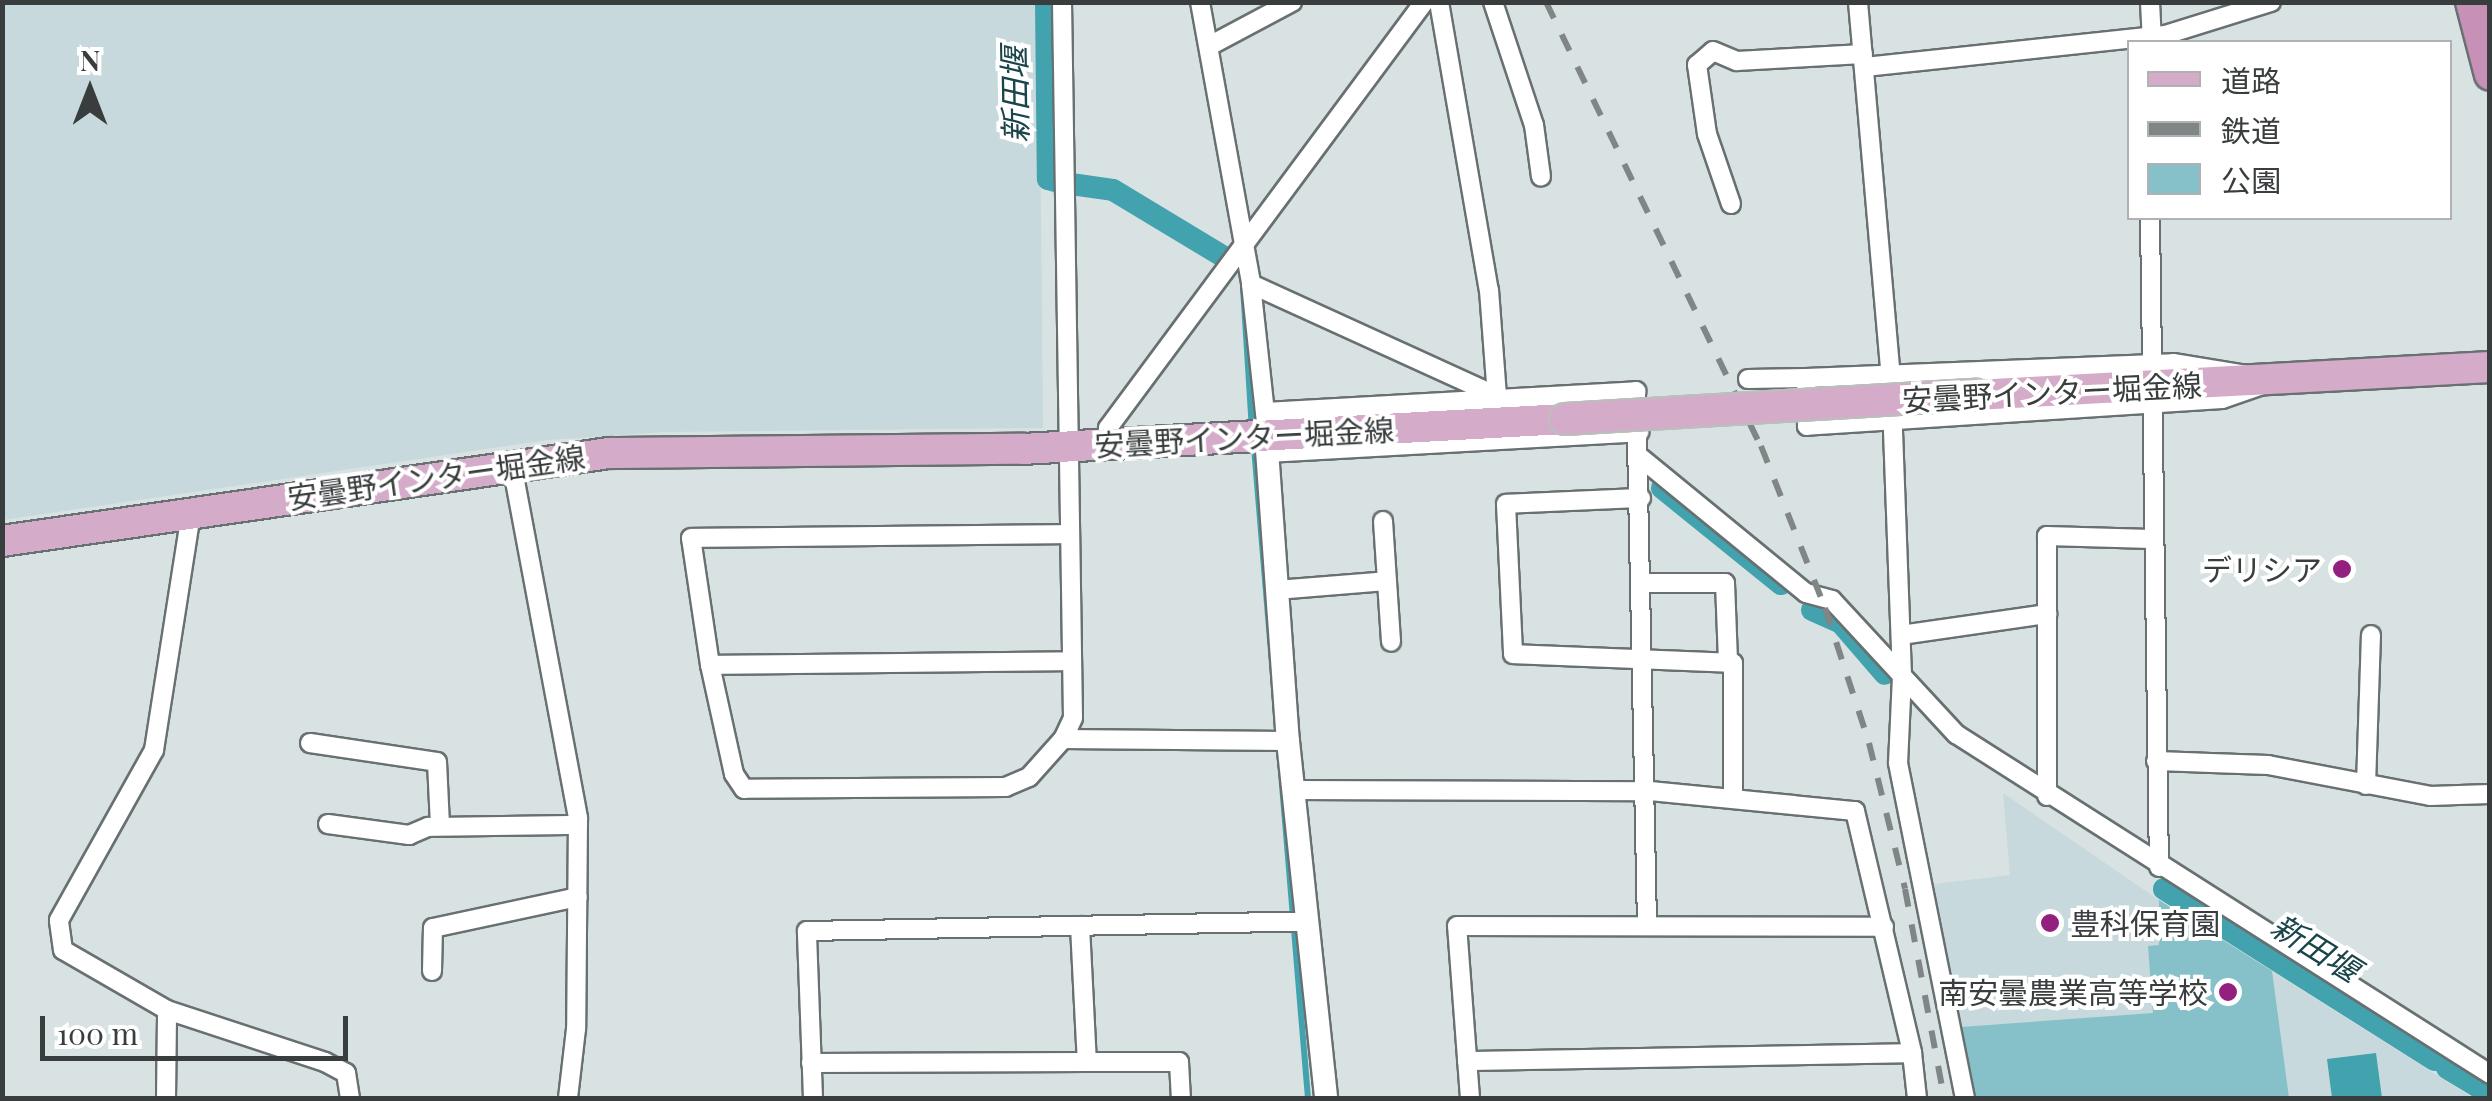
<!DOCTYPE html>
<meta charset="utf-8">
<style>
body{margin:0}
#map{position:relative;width:2492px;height:1101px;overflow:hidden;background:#d9e2e3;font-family:"Playfair Display","Noto Sans JP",serif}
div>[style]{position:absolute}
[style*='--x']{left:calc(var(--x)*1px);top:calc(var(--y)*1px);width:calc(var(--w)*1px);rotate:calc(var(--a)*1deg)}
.built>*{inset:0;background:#c7d9dc}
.green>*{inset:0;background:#86c0c8}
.water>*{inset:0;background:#42a2ad}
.stream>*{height:6px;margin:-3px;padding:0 3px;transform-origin:3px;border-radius:3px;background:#42a2ad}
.canal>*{height:22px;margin:-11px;padding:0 11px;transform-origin:11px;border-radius:11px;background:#42a2ad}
.roads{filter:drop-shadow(2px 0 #687071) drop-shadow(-2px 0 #687071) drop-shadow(0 2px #687071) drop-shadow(0 -2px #687071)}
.minor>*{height:18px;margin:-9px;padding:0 9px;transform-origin:9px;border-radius:9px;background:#fff}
.tertiary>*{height:22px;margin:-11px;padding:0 11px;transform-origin:11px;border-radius:11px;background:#fff}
.primary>*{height:30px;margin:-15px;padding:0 15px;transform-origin:15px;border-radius:15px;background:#d4acc9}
.trunk>*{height:30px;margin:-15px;padding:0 15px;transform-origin:15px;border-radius:15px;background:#c690b7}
.rail>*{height:6px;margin-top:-3px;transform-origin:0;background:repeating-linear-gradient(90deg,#808586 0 18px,transparent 0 36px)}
.bridges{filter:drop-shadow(2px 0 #bcbdbd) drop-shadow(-2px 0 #bcbdbd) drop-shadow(0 2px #bcbdbd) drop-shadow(0 -2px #bcbdbd)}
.primary-bridge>*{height:30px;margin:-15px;padding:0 15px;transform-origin:15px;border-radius:15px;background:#d4acc9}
.dots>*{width:28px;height:28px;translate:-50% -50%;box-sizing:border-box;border:5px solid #fff;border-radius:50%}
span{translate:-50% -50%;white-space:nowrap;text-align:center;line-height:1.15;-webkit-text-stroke:8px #fff;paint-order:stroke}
.street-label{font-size:30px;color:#3a3d3e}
.poi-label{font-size:30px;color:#3a3d3e}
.right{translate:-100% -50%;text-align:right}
.left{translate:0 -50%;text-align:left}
.water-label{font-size:32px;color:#194449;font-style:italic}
.frame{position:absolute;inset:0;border:5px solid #3a3d3e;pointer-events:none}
.legend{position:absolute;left:2127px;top:40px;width:325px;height:180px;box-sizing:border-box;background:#fff;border:2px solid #b0b1b2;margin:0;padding:12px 18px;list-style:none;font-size:30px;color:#3a3d3e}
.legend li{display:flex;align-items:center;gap:20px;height:50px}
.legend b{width:50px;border:2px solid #b0b1b2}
.north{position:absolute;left:40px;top:40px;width:100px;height:100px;-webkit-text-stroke:8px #fff;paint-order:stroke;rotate:0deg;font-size:28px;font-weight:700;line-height:40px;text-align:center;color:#3a3d3e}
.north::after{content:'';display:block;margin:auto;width:35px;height:45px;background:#3a3d3e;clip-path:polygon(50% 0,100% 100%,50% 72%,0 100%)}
.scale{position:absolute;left:40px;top:1016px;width:308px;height:45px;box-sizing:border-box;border:5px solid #3a3d3e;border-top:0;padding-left:12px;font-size:30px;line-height:35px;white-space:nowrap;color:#3a3d3e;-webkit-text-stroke:8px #fff;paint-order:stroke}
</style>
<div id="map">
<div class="built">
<i style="clip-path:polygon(3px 2px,1039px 3px,1043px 428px,664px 432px,548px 440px,3px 520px)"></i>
<i style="clip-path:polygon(2003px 793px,2159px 900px,2473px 1098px,1971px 1098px,1934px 884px,2010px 875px)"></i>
</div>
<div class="green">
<i style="clip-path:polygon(2159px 900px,2272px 971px,2289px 1098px,1971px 1098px,1961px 1027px,2153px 1013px,2148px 946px,2159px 945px)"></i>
</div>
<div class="water">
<i style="clip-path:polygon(2376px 1053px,2382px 1098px,2332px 1098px,2327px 1059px)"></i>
</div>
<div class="stream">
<i style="--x:1243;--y:287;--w:143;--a:86.4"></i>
<i style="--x:1254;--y:447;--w:653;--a:85.26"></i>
</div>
<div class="canal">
<i style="--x:1046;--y:2;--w:177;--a:89.4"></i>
<i style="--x:1048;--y:179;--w:7;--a:16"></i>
<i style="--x:1071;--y:184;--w:42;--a:8.1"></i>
<i style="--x:1113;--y:190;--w:130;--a:31.1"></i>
<i style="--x:1662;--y:488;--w:153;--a:38.9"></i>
<i style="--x:1812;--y:610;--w:32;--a:24"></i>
<i style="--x:1841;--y:623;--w:67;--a:49.2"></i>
<i style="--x:2164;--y:889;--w:320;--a:32.3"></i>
<i style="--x:2447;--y:1068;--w:50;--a:31.2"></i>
</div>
<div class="roads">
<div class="minor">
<i style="--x:1062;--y:2;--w:716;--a:89.12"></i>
<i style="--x:1073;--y:718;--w:23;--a:115"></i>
<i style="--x:1063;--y:739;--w:225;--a:0.5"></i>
<i style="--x:1200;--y:2;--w:287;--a:79.7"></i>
<i style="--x:1251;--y:284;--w:265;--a:24.5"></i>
<i style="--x:1439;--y:2;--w:292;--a:80.2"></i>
<i style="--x:1489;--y:290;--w:106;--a:85.7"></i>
<i style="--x:1493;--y:2;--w:130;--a:71.6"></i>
<i style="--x:1534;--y:125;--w:52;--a:82.3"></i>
<i style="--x:1858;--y:2;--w:375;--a:85"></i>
<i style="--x:1891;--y:376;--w:300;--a:87.9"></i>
<i style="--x:1902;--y:676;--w:87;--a:92.6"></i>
<i style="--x:1898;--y:763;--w:342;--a:78.7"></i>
<i style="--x:2150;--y:2;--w:40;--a:87.1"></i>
<i style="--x:1211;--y:45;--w:92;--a:-28"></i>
<i style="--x:1865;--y:67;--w:302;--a:-6.1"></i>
<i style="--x:2165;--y:35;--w:111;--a:-17.3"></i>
<i style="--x:1731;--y:204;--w:74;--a:-108.9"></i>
<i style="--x:1707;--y:134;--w:70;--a:-98.2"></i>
<i style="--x:1697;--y:65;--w:21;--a:-41"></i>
<i style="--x:1713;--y:51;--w:26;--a:23"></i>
<i style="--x:1737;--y:61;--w:126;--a:-3.2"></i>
<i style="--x:2150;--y:218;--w:649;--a:89.21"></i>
<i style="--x:1251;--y:284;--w:138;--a:83.8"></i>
<i style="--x:2173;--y:363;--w:105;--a:9.3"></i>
<i style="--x:2277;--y:380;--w:58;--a:160.9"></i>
<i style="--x:2222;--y:399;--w:416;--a:176.3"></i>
<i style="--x:1807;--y:426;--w:48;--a:-91.2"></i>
<i style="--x:1806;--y:378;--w:367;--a:-2.3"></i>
<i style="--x:1748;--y:379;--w:58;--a:-1"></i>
<i style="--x:1265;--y:412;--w:372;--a:-3.2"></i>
<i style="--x:1636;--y:391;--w:534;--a:88.82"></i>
<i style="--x:1106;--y:445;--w:17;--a:-83"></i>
<i style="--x:1108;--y:428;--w:530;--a:-53.43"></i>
<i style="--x:1267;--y:453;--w:373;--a:-3.2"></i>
<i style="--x:1641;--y:458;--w:213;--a:39.3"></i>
<i style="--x:1806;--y:593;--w:27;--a:15"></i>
<i style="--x:1832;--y:600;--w:183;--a:47.2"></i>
<i style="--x:1956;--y:734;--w:633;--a:32.49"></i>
<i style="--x:512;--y:465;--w:359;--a:79.4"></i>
<i style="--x:578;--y:818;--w:211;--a:90.5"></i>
<i style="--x:576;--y:1029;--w:69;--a:96.6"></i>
<i style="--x:1641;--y:498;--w:135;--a:177.5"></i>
<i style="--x:1506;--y:504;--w:150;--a:87.3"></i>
<i style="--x:1513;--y:654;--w:220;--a:2.3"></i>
<i style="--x:1733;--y:663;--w:136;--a:90"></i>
<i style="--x:1383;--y:521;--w:121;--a:86.2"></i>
<i style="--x:1643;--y:583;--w:82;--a:0"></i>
<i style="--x:1725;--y:583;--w:79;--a:87.8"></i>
<i style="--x:1276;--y:590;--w:111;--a:-4.6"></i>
<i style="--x:1901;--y:635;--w:148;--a:-8.2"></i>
<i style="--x:710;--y:665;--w:361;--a:-0.6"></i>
<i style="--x:1063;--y:739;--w:51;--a:131.8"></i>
<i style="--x:1029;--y:777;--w:25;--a:157"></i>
<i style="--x:1006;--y:787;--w:262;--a:179.6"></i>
<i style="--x:744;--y:789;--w:18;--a:-124"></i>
<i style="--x:734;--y:774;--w:112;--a:-102.4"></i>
<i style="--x:710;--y:665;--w:128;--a:-98.5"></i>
<i style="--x:691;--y:538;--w:377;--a:-0.6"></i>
<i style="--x:310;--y:743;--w:128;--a:8.5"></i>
<i style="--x:437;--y:762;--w:64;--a:87.3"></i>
<i style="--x:2156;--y:761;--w:112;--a:2"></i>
<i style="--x:2268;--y:765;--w:165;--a:10.8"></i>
<i style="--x:2430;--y:796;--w:60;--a:-1.9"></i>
<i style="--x:2366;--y:785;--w:150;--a:-88.1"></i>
<i style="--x:1295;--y:790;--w:355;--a:0.2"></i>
<i style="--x:1650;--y:791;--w:206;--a:5.6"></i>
<i style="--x:1855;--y:811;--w:249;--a:76.7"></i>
<i style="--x:1912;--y:1053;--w:45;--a:83.7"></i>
<i style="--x:2047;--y:796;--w:260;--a:-90"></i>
<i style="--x:2047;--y:536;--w:104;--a:1.7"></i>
<i style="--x:328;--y:824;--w:82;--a:7.7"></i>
<i style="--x:409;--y:835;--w:21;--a:-23"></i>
<i style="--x:428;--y:827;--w:150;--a:-0.8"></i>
<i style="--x:1080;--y:926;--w:136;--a:87.1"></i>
<i style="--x:1087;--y:1062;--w:92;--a:0"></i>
<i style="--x:1179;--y:1062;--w:36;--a:87"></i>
<i style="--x:432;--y:971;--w:43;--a:-88.7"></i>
<i style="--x:433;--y:928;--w:148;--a:-12.1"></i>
<i style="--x:167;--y:1010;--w:166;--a:18.2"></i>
<i style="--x:325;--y:1062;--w:24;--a:28"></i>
<i style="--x:346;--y:1073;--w:25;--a:81"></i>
<i style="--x:1467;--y:1061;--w:445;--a:-1"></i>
<i style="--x:811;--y:1063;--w:276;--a:-0.2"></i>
<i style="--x:166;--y:1098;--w:88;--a:-89.3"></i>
<i style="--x:167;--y:1010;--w:120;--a:-150"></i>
<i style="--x:63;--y:950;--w:30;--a:-98"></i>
<i style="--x:59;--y:920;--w:195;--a:-60.8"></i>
<i style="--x:154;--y:750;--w:240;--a:-81.1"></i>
<i style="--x:813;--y:1098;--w:167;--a:-92.1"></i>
<i style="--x:807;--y:931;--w:499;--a:-1.1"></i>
<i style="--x:1470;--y:1098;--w:172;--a:-94.3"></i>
<i style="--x:1457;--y:926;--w:427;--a:0.1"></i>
</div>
<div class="tertiary">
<i style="--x:1266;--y:436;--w:306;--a:85.9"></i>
<i style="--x:1288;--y:741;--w:359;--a:83.9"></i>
</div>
<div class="primary">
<i style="--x:1975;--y:395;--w:516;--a:-3.11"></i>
<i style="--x:2;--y:541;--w:613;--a:-8.25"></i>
<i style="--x:609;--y:453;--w:413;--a:-0.6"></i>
<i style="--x:1022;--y:449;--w:544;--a:-3.16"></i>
</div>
<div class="trunk">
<i style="--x:2471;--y:2;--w:75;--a:75.4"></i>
</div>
</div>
<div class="rail">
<i style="--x:1546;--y:2;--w:493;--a:64.2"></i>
<i style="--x:1761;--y:446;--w:174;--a:68.4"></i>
<i style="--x:1825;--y:608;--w:142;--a:71.9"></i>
<i style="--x:1869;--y:743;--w:150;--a:76.1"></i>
<i style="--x:1905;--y:889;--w:213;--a:79.4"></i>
</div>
<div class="bridges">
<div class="primary-bridge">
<i style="--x:1565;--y:419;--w:411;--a:-3.4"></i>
</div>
</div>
<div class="dots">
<i style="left:2342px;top:569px;background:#931f7e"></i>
<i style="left:2050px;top:923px;background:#931f7e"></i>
<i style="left:2228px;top:992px;background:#931f7e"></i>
</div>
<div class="street-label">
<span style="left:2052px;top:392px;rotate:-3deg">安曇野インター堀金線</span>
<span style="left:1244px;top:437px;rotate:-3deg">安曇野インター堀金線</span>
<span style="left:436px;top:477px;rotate:-8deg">安曇野インター堀金線</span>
</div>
<div class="poi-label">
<span class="right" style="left:2322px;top:569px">デリシア</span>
<span class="left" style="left:2070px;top:923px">豊科保育園</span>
<span class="right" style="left:2208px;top:992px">南安曇農業高等学校</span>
</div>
<div class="water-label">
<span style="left:1014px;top:95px;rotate:-91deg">新田堰</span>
<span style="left:2316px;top:947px;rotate:32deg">新田堰</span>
</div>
<div class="frame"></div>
<ul class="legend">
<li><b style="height:12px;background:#d4acc9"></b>道路</li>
<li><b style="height:12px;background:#808586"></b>鉄道</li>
<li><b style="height:28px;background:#86c0c8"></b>公園</li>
</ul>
<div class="north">N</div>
<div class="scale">100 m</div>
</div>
